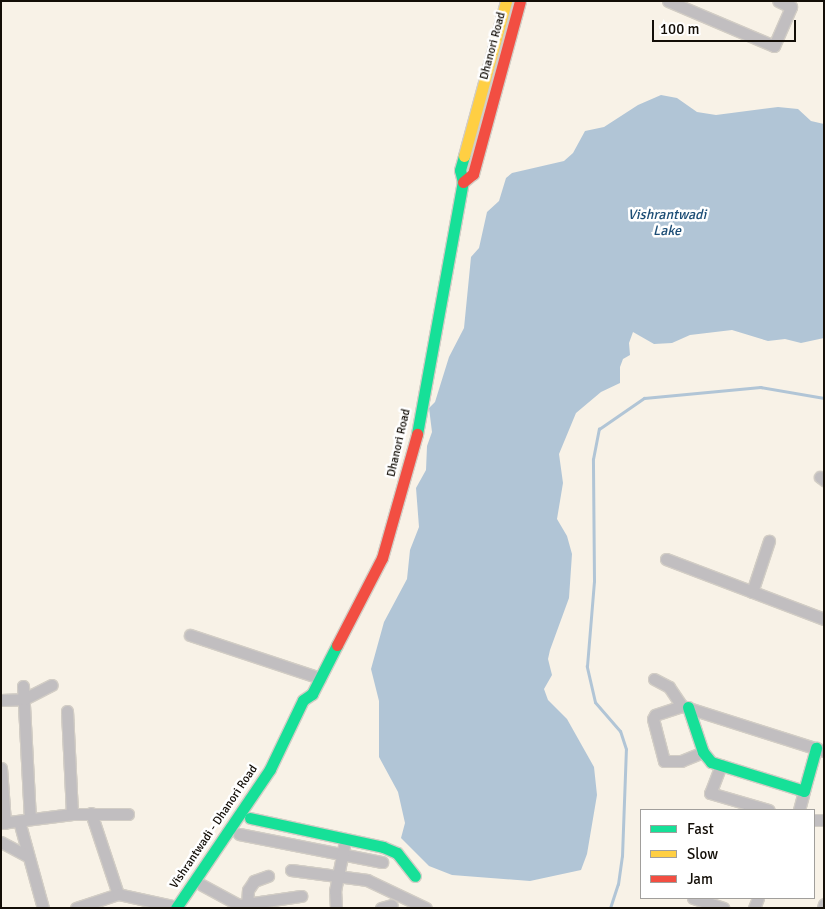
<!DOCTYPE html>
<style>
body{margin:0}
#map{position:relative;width:825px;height:909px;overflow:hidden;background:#f8f2e7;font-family:Signika,sans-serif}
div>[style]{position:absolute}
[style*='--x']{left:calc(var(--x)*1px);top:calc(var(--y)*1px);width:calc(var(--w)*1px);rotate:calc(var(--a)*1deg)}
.water>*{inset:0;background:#b1c5d6}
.stream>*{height:3px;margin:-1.5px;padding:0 1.5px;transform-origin:1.5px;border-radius:1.5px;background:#b1c5d6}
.roads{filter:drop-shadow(1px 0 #d2cdc5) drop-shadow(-1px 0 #d2cdc5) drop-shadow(0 1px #d2cdc5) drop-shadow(0 -1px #d2cdc5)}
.street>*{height:11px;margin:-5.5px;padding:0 5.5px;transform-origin:5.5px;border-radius:5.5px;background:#c1bec0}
.fast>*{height:11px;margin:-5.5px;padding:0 5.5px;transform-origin:5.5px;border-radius:5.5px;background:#16e098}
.slow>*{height:11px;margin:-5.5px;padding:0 5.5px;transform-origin:5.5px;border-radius:5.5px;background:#ffcf43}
.jam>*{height:11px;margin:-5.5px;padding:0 5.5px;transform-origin:5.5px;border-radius:5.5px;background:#f24e42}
span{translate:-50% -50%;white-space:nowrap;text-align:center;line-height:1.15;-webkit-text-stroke:5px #fff;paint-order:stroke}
.street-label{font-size:12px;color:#130e07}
.water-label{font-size:14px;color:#1d4e76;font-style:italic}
.frame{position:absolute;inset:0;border:2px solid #130e07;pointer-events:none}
.legend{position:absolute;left:640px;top:809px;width:175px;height:90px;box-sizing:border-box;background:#fff;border:1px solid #a19f9c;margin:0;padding:6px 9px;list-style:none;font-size:15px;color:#130e07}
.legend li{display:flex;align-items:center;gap:10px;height:25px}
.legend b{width:25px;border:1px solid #a19f9c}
.scale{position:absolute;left:652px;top:20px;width:144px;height:22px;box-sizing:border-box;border:2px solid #130e07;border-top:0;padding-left:6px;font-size:15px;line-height:18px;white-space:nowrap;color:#130e07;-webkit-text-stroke:4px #fff;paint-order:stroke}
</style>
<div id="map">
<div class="water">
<i style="clip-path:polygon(661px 95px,677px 98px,697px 112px,716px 115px,778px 107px,798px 109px,811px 121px,824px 124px,824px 338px,801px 343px,785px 339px,768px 341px,732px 330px,690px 335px,672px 343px,654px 344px,633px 332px,629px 343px,630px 355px,623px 359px,620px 367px,620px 383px,601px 392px,576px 413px,559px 454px,563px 483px,557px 519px,567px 536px,572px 554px,569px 598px,550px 650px,548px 659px,552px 675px,544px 689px,548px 700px,567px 719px,594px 767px,597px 795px,587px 854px,581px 870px,530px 881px,452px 875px,429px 866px,401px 838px,405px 823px,398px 792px,379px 757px,379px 701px,371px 669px,384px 622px,407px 579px,410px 550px,419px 527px,416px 488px,426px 470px,427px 446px,432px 432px,429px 408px,435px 402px,449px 357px,464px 328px,471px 257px,479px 248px,487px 212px,499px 201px,506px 178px,512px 173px,564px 161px,573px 153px,585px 131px,604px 127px,638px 105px)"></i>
</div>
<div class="stream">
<i style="--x:610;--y:908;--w:25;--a:-72"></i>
<i style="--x:618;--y:884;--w:28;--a:-82"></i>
<i style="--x:622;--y:856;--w:107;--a:-87.9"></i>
<i style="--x:626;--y:749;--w:19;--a:-108"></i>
<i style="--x:620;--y:731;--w:38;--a:-131"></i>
<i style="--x:595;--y:702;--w:37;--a:-103"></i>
<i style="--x:587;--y:666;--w:85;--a:-85.3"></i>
<i style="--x:594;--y:581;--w:122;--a:-90.5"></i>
<i style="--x:593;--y:459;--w:31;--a:-79"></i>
<i style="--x:599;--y:429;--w:55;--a:-34.6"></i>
<i style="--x:644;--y:398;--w:117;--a:-5.4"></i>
<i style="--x:760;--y:387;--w:65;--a:9.8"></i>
</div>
<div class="roads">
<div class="street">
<i style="--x:668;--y:1;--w:115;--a:23"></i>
<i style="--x:774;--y:46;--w:43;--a:-66.4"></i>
<i style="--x:791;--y:7;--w:14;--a:-155"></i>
<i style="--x:820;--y:477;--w:5;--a:37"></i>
<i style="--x:666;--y:559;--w:169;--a:20.8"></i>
<i style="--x:752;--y:592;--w:54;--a:-71.6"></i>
<i style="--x:190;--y:635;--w:137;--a:18.3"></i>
<i style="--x:654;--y:679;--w:17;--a:28"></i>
<i style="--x:669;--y:687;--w:23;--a:56"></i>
<i style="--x:682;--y:706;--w:149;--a:17.6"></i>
<i style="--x:23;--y:686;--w:133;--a:87"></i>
<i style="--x:1;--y:700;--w:23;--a:-2"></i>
<i style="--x:24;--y:699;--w:31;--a:-27"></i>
<i style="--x:682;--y:706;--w:28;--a:162"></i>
<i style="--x:655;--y:715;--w:4;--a:117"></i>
<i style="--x:653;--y:719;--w:43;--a:75.3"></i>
<i style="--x:664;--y:761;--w:17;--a:0"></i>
<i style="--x:681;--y:761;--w:24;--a:-22"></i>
<i style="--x:67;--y:711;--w:103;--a:87.2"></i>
<i style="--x:721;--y:765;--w:30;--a:111"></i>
<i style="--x:710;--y:793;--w:61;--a:16.1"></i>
<i style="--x:1;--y:768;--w:55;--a:85.8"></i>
<i style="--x:799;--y:810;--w:20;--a:-75"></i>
<i style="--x:91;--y:813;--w:85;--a:71.6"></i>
<i style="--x:814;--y:820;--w:10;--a:0"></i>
<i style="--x:19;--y:821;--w:90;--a:74.6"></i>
<i style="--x:1;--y:823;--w:72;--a:-7.2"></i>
<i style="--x:72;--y:814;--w:56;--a:0"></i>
<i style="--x:239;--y:834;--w:146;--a:11.1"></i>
<i style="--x:1;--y:842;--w:30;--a:28"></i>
<i style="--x:291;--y:870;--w:77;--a:7.5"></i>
<i style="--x:367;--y:880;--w:65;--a:25.4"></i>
<i style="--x:202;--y:885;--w:42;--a:28.4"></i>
<i style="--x:239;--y:905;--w:63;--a:-8.3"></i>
<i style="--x:693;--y:898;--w:32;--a:18"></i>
<i style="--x:76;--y:908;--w:44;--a:-18.4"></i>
<i style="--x:118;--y:894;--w:60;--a:12.4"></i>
<i style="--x:247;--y:908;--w:18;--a:-87"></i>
<i style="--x:248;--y:890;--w:11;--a:-56"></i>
<i style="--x:254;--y:881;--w:15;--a:-20"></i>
<i style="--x:336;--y:908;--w:17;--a:-93"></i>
<i style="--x:335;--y:891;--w:46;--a:-78.7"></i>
<i style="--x:381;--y:908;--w:11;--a:-15"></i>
<i style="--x:754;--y:908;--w:11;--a:-68"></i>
<i style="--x:823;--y:908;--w:4;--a:-76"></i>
</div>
<div class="fast">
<i style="--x:417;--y:434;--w:256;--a:-79.7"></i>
<i style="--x:463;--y:182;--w:12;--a:-104"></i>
<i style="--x:460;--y:170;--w:15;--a:-74"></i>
<i style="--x:688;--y:707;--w:47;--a:71.6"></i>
<i style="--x:703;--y:752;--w:13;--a:51"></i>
<i style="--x:711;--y:762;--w:97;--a:17.3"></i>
<i style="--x:804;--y:791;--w:45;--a:-74.4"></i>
<i style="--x:250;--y:818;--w:136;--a:12.3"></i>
<i style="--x:383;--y:847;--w:15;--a:23"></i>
<i style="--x:397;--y:853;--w:29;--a:52"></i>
<i style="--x:176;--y:908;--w:168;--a:-55.9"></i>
<i style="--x:270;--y:769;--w:76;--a:-64.4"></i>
<i style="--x:303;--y:700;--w:11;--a:-34"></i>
<i style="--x:312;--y:694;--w:55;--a:-63"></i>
</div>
<div class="slow">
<i style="--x:464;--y:156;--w:161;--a:-74.8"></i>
</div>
<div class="jam">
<i style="--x:463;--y:182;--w:13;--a:-39"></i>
<i style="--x:473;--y:174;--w:179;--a:-74.8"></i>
<i style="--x:337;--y:645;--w:98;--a:-62.7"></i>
<i style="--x:382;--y:558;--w:129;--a:-74.2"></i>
</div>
</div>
<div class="street-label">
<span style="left:493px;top:46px;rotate:-75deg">Dhanori Road</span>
<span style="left:399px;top:443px;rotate:-77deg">Dhanori Road</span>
<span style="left:214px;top:827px;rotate:-56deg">Vishrantwadi - Dhanori Road</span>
</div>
<div class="water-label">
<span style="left:667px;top:223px">Vishrantwadi<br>Lake</span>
</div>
<div class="frame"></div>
<ul class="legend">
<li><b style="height:6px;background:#16e098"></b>Fast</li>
<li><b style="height:6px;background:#ffcf43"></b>Slow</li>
<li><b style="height:6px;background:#f24e42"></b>Jam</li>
</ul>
<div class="scale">100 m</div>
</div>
